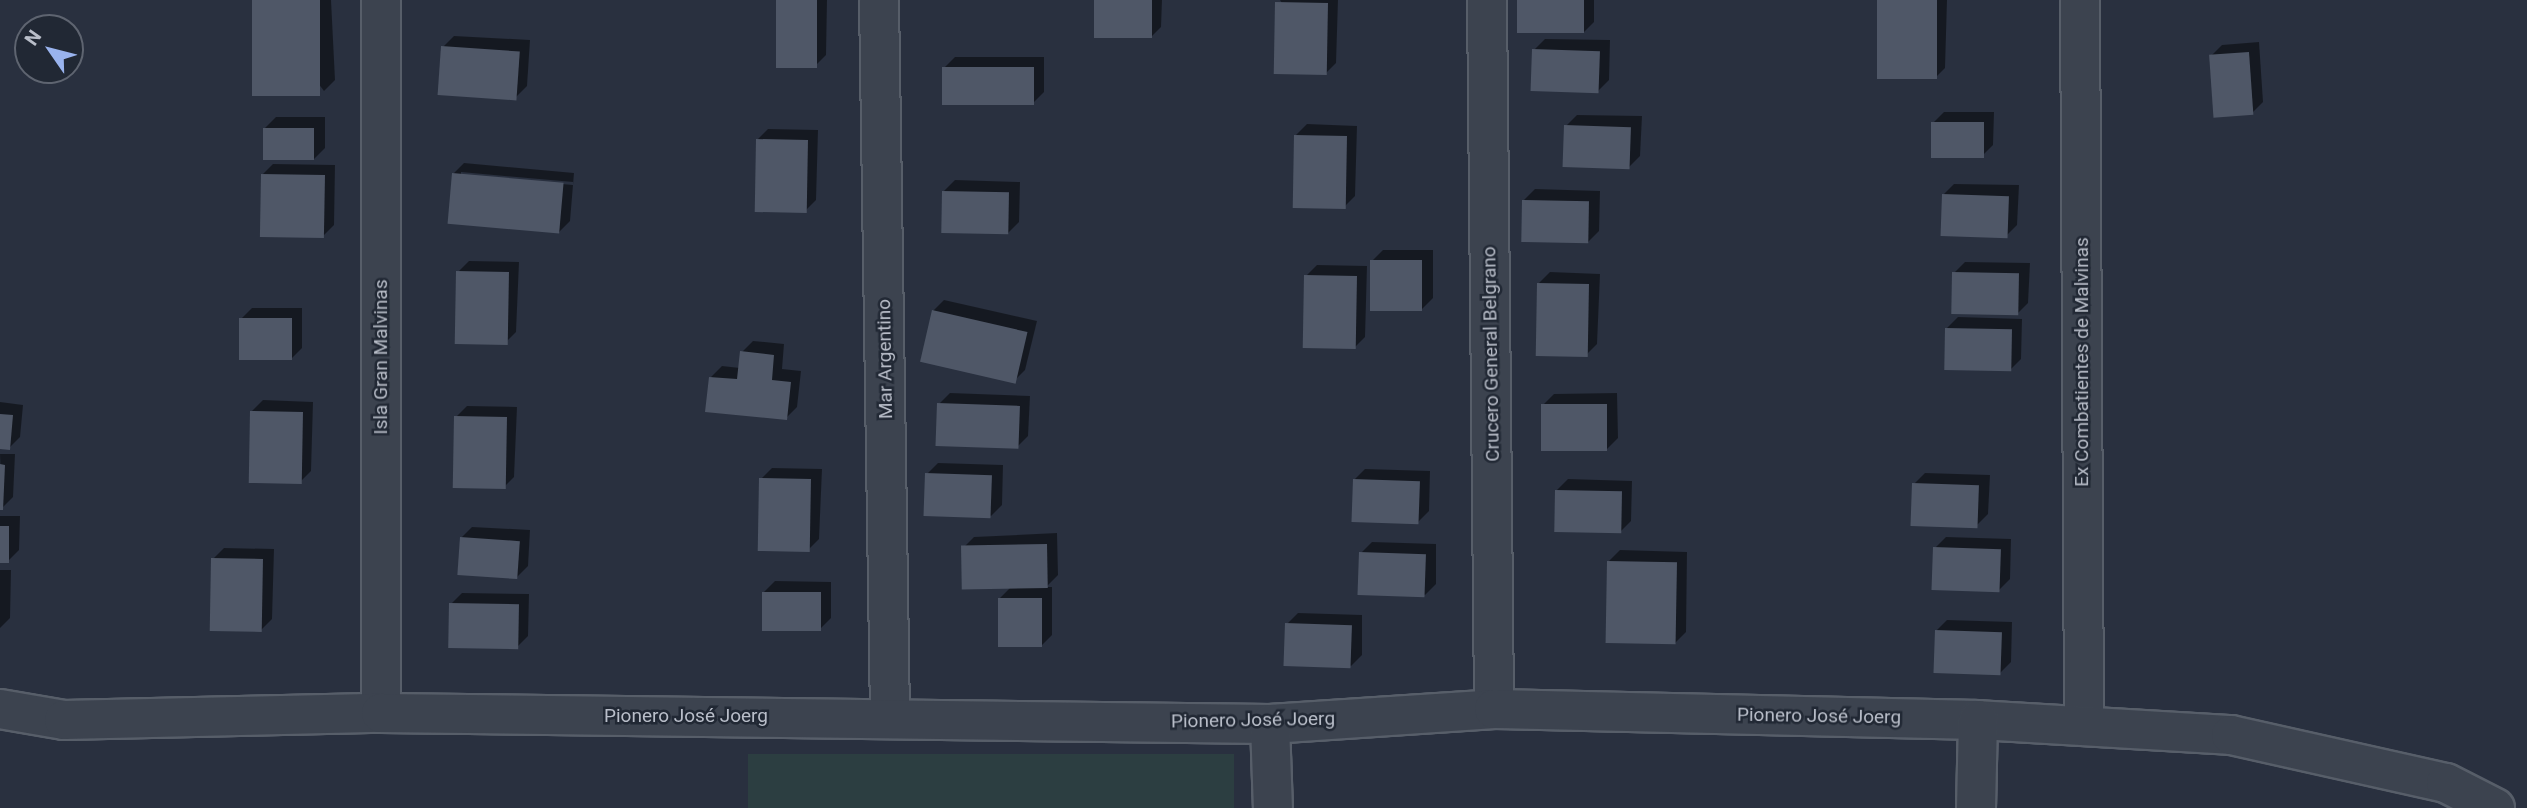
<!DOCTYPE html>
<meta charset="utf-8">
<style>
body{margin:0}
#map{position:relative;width:2527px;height:808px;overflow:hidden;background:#29303f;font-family:Roboto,sans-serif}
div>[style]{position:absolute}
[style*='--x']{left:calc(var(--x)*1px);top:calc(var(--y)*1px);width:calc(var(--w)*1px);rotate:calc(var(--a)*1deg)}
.green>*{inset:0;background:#2c3e41;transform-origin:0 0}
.shadow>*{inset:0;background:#0007}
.building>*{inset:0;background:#4f5767;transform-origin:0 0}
.roads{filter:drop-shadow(2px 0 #575e69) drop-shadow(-2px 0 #575e69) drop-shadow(0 2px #575e69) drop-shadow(0 -2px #575e69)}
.minor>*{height:38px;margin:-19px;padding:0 19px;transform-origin:19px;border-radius:19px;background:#3c434f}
span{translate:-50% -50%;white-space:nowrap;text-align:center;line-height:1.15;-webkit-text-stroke:5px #212834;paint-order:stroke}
.street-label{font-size:19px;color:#b9bec9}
.north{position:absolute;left:14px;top:14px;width:70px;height:70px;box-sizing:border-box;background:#212834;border:2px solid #5e6470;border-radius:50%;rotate:305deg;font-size:19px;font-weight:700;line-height:28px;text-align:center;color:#b9bec9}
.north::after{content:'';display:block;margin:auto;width:24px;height:32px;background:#99b3ee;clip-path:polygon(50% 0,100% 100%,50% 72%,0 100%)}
</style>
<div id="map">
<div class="green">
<i style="left:748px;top:754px;width:486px;height:54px"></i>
</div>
<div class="shadow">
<i style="clip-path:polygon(255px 0,331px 0,335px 80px,324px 91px)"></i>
<i style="clip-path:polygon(778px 0,827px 0,826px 55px,815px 66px)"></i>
<i style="clip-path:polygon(1096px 0,1162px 0,1161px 27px,1150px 38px)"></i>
<i style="clip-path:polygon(1280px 0,1338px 0,1336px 63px,1325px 74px)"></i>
<i style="clip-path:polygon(1519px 0,1594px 0,1594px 22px,1583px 33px)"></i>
<i style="clip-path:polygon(1879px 0,1947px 0,1945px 68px,1934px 79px)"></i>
<i style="clip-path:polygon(454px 36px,530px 40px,527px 86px,516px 97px,443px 47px)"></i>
<i style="clip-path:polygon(1545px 39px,1610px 40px,1609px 80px,1598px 91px,1534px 50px)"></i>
<i style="clip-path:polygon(2259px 42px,2263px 102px,2252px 113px,2211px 56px,2222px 45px)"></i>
<i style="clip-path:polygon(955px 57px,1044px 57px,1044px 92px,1033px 103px,944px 68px)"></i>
<i style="clip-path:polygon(1944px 112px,1994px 112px,1993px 145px,1982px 156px,1933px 123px)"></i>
<i style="clip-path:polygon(1577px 115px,1642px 116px,1640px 156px,1629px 167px,1566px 126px)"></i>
<i style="clip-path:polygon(276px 117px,325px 117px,325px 148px,314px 159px,265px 128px)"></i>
<i style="clip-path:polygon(1307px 124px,1357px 126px,1355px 196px,1344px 207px,1296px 135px)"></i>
<i style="clip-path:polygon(768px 129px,818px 130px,816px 200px,805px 211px,757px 140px)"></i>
<i style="clip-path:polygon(evenodd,464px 163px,574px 173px,570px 221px,559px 232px,453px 174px,464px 163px,461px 172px,573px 182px,573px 185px,461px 175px,461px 172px)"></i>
<i style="clip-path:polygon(273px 164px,335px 165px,334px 225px,323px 236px,262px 175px)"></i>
<i style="clip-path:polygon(955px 180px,1020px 182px,1019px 222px,1008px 233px,944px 191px)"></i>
<i style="clip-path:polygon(1954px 184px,2019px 185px,2017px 225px,2006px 236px,1943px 195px)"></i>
<i style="clip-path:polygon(1535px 189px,1600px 191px,1599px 231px,1588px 242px,1524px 200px)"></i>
<i style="clip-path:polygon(1383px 250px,1433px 250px,1433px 298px,1422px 309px,1372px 261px)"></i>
<i style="clip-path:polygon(469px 261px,519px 262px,516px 332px,505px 343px,458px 272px)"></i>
<i style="clip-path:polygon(1965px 262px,2030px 263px,2028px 303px,2017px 314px,1954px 273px)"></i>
<i style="clip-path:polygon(1317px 265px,1367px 266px,1365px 337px,1354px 348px,1306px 276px)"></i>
<i style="clip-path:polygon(1550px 272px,1600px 274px,1597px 344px,1586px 355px,1539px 283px)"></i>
<i style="clip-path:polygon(944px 300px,1037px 321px,1025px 370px,1014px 381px,933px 311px)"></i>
<i style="clip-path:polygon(252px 308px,302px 308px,302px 348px,291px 359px,241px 319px)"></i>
<i style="clip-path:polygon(1958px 317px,2022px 319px,2021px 359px,2010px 370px,1947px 328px)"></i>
<i style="clip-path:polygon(753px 341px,784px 344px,782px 369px,801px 371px,797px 407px,786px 418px,711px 377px,722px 366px,740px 368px,742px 352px)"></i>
<i style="clip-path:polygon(950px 393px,1030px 396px,1028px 436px,1017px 447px,939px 404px)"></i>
<i style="clip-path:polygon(1617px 393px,1618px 438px,1607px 449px,1543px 405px,1554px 394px)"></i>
<i style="clip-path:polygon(263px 400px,313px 402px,311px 471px,300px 482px,252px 411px)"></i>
<i style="clip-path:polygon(0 402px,23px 405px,20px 437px,9px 448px,0 447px)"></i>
<i style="clip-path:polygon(467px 406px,517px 407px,514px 477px,503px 488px,456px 417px)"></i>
<i style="clip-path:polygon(0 454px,15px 454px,13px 497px,2px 508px)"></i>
<i style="clip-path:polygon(938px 463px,1003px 465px,1002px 505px,991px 516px,927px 474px)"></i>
<i style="clip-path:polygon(772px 468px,822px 469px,819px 539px,808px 550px,761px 479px)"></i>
<i style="clip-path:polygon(1365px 469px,1430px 471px,1429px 511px,1418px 522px,1354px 480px)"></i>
<i style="clip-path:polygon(1925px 473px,1990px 475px,1988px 514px,1977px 525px,1914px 484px)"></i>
<i style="clip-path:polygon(1568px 479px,1632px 481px,1631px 521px,1620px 532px,1557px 490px)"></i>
<i style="clip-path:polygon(0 516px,20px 516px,19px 550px,8px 561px,0 561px)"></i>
<i style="clip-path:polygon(472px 527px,530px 530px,528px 566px,517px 577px,461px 538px)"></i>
<i style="clip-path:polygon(1057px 533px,1058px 575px,1046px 587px,1052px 587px,1052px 635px,1041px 646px,999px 599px,1010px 588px,963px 548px,974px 537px)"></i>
<i style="clip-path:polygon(1946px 537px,2011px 539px,2010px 579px,1999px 590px,1935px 548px)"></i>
<i style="clip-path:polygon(1372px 542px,1436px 544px,1436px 584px,1425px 595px,1361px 553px)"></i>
<i style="clip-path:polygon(224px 548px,274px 549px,272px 619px,261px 630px,213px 559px)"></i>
<i style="clip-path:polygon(1620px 550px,1687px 552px,1686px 632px,1675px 643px,1609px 561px)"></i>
<i style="clip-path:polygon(0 570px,11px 570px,10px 618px,0 628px)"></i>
<i style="clip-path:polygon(775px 581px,831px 582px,831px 618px,820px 629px,764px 592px)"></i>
<i style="clip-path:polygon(462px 593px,529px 594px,528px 636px,517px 647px,451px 604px)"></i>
<i style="clip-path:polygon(1298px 613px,1362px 615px,1362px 655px,1351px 666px,1287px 624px)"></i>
<i style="clip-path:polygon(1947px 620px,2012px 622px,2011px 662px,2000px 673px,1936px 631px)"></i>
</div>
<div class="building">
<i style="left:252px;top:0;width:68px;height:96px"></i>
<i style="left:776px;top:0;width:41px;height:68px"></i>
<i style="left:1094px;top:0;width:58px;height:38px"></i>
<i style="left:1517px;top:0;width:67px;height:33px"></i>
<i style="left:1877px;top:0;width:60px;height:79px"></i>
<i style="left:1275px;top:2px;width:53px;height:72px;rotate:1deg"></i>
<i style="left:441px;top:46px;width:79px;height:49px;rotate:4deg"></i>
<i style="left:1532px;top:49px;width:68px;height:42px;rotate:2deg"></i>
<i style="left:2249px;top:52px;width:63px;height:40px;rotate:86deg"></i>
<i style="left:1034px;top:67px;width:38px;height:92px;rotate:90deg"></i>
<i style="left:1931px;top:122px;width:53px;height:36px"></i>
<i style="left:1564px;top:125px;width:67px;height:42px;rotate:2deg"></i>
<i style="left:263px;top:128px;width:51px;height:32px"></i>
<i style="left:1294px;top:135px;width:53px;height:73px;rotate:1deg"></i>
<i style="left:756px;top:139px;width:52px;height:73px;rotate:1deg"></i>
<i style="left:452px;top:173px;width:112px;height:51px;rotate:5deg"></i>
<i style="left:261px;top:174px;width:64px;height:63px;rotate:1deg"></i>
<i style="left:942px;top:191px;width:67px;height:42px;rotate:1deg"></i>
<i style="left:1942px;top:194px;width:67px;height:42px;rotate:2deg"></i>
<i style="left:1522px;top:200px;width:67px;height:42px;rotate:1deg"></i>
<i style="left:1370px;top:260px;width:52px;height:51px"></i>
<i style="left:456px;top:271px;width:53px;height:73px;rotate:1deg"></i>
<i style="left:1952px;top:272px;width:67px;height:42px;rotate:1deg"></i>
<i style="left:1304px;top:275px;width:53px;height:73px;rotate:1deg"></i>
<i style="left:1537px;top:283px;width:52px;height:73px;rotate:1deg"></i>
<i style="left:932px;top:310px;width:98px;height:53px;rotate:13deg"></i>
<i style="left:239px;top:318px;width:53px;height:42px"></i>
<i style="left:1945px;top:328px;width:67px;height:42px;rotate:1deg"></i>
<i style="clip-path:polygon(740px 351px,774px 355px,772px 380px,791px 382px,787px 420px,705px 412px,709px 377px,737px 379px)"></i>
<i style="left:937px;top:403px;width:83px;height:43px;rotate:2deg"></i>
<i style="left:1541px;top:404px;width:66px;height:47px"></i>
<i style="left:250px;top:411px;width:53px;height:72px;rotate:1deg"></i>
<i style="clip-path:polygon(0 414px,13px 415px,10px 450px,0 449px)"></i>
<i style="left:454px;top:416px;width:53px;height:72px;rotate:1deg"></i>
<i style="clip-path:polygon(0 464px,5px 465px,3px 510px,0 510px)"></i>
<i style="left:925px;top:473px;width:67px;height:43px;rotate:2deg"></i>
<i style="left:759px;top:478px;width:52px;height:73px;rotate:1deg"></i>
<i style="left:1353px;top:479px;width:67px;height:43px;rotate:2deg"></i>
<i style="left:1912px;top:483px;width:67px;height:43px;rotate:2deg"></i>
<i style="left:1555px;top:490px;width:67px;height:42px;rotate:1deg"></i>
<i style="left:0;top:526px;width:9px;height:37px"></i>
<i style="left:460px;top:537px;width:60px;height:38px;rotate:4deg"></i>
<i style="left:1047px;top:544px;width:44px;height:86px;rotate:89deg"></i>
<i style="left:1933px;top:547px;width:68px;height:43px;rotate:2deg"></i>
<i style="left:1359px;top:552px;width:67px;height:43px;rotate:2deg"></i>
<i style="left:211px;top:558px;width:52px;height:73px;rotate:1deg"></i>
<i style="left:1607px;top:561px;width:70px;height:82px;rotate:1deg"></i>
<i style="left:762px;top:592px;width:59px;height:39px"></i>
<i style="left:998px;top:598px;width:44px;height:49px"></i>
<i style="left:449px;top:603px;width:70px;height:45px;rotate:1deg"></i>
<i style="left:1285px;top:623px;width:67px;height:43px;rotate:2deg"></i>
<i style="left:1935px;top:630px;width:67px;height:43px;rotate:2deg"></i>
</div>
<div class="roads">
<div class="minor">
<i style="--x:381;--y:0;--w:713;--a:90"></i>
<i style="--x:879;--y:0;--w:717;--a:89.12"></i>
<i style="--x:1487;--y:0;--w:709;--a:89.43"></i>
<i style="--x:2080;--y:0;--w:724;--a:89.68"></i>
<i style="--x:0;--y:709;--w:65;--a:9.8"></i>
<i style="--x:64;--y:720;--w:317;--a:-1.3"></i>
<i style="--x:381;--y:713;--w:889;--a:0.71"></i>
<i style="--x:1270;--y:724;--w:225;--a:-3.8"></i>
<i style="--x:1494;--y:709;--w:484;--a:1.3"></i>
<i style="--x:1978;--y:720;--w:253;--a:3.4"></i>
<i style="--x:2231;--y:735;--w:220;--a:12.6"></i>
<i style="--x:2446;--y:783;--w:55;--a:27"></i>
<i style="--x:1270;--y:724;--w:84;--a:88"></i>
<i style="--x:1976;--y:808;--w:88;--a:-88.7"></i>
</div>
</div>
<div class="street-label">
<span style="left:1491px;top:354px;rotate:-91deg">Crucero General Belgrano</span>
<span style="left:381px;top:357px;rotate:-90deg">Isla Gran Malvinas</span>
<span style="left:885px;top:359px;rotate:-91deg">Mar Argentino</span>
<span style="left:2082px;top:362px;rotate:-90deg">Ex Combatientes de Malvinas</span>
<span style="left:686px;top:716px">Pionero José Joerg</span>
<span style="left:1819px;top:716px;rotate:1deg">Pionero José Joerg</span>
<span style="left:1253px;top:720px;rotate:-1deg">Pionero José Joerg</span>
</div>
<div class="north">N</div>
</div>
